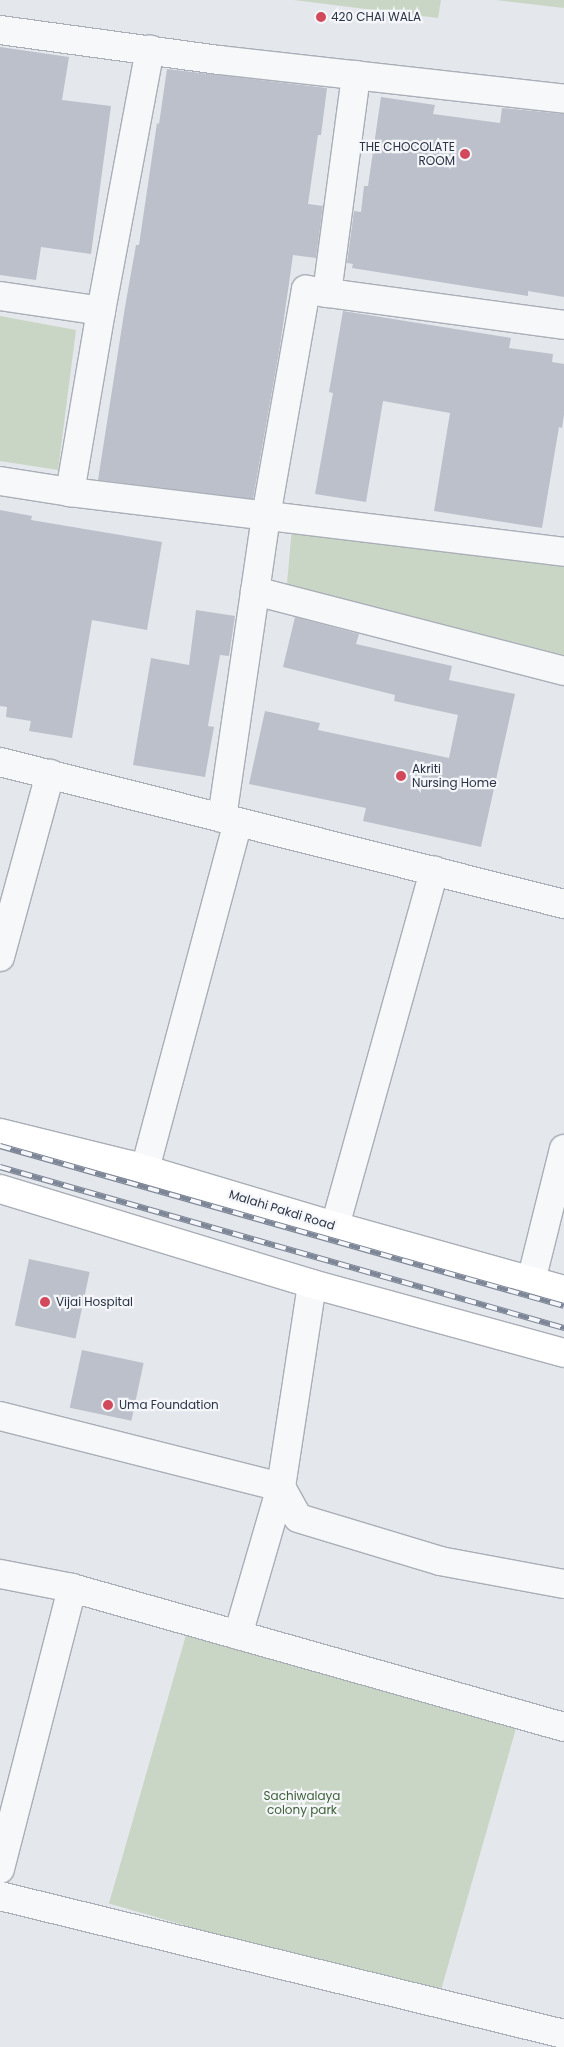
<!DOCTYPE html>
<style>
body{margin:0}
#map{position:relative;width:564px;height:2047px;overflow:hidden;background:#e4e7ec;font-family:Poppins,sans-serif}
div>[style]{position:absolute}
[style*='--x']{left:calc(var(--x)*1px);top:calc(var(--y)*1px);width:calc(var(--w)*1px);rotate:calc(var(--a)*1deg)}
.green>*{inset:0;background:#c9d6c5;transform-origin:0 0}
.building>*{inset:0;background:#bbc0ca;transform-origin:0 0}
.roads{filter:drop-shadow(1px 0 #a9aeb7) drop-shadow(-1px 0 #a9aeb7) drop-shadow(0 1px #a9aeb7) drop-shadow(0 -1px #a9aeb7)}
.minor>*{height:28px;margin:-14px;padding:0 14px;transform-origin:14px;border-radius:14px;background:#f7f8fa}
.major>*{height:28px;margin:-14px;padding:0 14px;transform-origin:14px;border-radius:14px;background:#fff}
.rail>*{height:5.5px;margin-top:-2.75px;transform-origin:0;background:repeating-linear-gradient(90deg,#f4f6f9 0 11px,#7d8696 0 22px);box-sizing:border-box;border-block:1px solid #7d8696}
.dots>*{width:14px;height:14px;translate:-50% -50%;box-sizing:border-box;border:2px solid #f4f6f9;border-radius:50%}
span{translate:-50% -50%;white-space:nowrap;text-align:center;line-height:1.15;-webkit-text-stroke:4.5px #f4f6f9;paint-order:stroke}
.poi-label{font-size:12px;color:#2b3445}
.left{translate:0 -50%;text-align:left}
.right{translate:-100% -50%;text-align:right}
.street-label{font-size:12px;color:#2b3445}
.park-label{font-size:12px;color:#3f6138}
</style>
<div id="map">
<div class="green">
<i style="clip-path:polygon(294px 0,441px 0,438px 18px)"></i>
<i style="clip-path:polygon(496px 0,564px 0,564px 8px)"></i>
<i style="clip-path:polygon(0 316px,76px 330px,58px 470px,0 461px)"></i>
<i style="clip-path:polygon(292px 527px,564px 567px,564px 655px,287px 584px)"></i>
<i style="left:190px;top:1621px;width:343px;height:294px;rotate:16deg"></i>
</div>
<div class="building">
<i style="clip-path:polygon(0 47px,69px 57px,62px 100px,111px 106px,91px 254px,41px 247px,36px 280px,0 275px)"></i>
<i style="clip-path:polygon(167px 69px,327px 88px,321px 135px,318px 135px,308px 204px,323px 206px,316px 258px,293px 255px,280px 346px,253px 499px,98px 480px,125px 307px,136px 245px,139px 245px,157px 123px,159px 124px)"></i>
<i style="clip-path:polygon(381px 97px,435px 105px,433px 114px,500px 123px,502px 108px,564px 114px,564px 297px,528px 291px,528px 296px,352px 268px,353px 264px,347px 263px,354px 211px,361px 212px,364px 186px,368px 186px)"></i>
<i style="clip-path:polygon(343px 311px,511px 338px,509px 348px,553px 354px,552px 362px,564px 364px,564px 415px,562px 428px,559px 427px,542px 528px,434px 511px,450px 413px,383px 401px,366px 502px,315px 494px,333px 393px,329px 392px)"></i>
<i style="clip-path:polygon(0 510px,32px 516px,31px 520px,162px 542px,147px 630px,92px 620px,72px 738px,29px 731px,31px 721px,6px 717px,7px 707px,0 706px)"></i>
<i style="clip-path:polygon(196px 610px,235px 616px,229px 656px,220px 655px,208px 726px,214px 727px,205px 777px,133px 765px,151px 658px,189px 665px)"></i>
<i style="clip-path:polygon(295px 617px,359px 634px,356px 644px,452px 666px,449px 680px,515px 694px,481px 847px,363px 821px,366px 808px,249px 784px,265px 711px,320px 723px,318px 730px,449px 758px,458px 715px,394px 701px,395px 695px,283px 667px)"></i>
<i style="left:29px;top:1259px;width:62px;height:68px;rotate:12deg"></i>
<i style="left:82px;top:1350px;width:63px;height:59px;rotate:12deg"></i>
</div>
<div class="roads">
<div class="minor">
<i style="--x:0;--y:30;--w:221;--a:7.8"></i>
<i style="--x:219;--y:60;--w:347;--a:6.4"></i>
<i style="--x:327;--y:293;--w:220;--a:-82.4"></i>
<i style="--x:0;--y:296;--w:102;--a:8.4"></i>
<i style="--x:101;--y:311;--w:184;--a:99.7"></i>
<i style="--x:70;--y:492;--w:71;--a:-171.1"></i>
<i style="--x:101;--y:311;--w:266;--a:-79.4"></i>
<i style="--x:70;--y:492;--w:498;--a:6.9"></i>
<i style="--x:255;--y:591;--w:319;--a:14.5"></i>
<i style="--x:0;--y:762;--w:582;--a:14.13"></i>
<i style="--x:222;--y:818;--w:305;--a:-81.7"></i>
<i style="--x:266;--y:516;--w:230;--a:-80"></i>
<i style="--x:306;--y:290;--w:260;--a:7.7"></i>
<i style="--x:0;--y:957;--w:190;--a:-74.7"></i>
<i style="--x:145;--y:1169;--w:359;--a:-75"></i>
<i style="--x:335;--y:1226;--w:369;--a:-74.4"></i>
<i style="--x:531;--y:1281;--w:136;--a:-76"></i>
<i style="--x:0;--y:1416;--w:290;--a:14.2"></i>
<i style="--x:281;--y:1487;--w:35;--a:61"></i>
<i style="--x:298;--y:1518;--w:148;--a:16.8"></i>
<i style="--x:440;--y:1561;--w:126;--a:10.5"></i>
<i style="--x:0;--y:1574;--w:73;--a:11"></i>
<i style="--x:72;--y:1588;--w:511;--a:15.78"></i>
<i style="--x:238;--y:1635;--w:154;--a:-73.8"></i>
<i style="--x:281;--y:1487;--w:205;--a:-81.3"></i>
<i style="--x:0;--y:1869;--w:290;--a:-75.6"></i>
<i style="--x:0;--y:1896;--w:581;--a:13.75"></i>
</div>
<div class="major">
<i style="--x:0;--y:1133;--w:134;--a:13.8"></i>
<i style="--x:130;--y:1165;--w:214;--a:16.6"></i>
<i style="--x:335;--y:1226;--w:238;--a:15.6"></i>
<i style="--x:0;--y:1189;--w:326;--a:16.9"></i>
<i style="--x:312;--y:1284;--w:261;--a:15.3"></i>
</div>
</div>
<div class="rail">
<i style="--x:0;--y:1146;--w:586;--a:15.84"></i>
<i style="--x:0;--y:1167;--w:587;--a:15.93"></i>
</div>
<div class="dots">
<i style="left:321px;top:17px;background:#d1495b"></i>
<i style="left:465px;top:154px;background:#d1495b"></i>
<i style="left:401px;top:776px;background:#d1495b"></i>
<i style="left:45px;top:1302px;background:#d1495b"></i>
<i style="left:108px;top:1405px;background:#d1495b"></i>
</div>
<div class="poi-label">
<span class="left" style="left:331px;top:17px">420 CHAI WALA</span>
<span class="right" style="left:455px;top:154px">THE CHOCOLATE<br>ROOM</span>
<span class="left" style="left:412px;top:776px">Akriti<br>Nursing Home</span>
<span class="left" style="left:56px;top:1302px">Vijai Hospital</span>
<span class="left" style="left:119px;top:1405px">Uma Foundation</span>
</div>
<div class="street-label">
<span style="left:282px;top:1210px;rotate:17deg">Malahi Pakdi Road</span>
</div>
<div class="park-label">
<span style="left:302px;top:1803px">Sachiwalaya<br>colony park</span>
</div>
</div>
